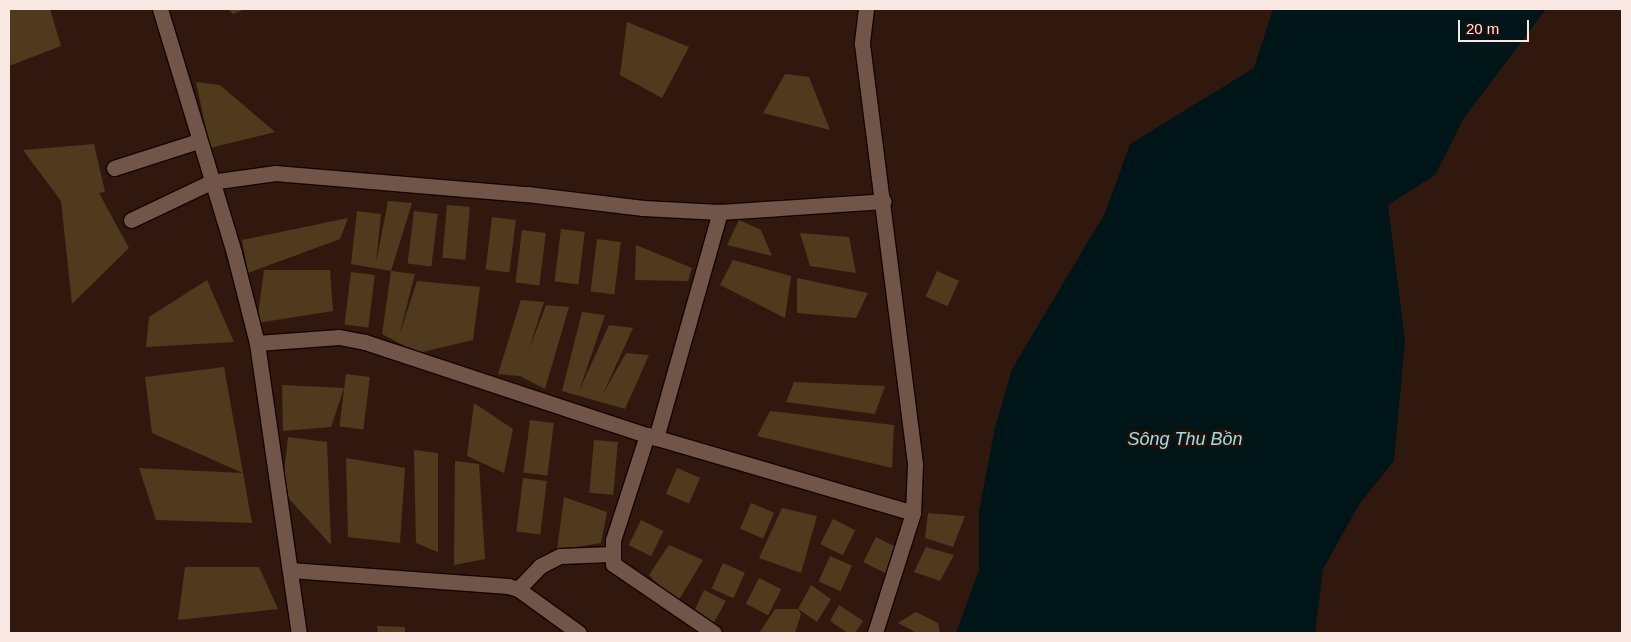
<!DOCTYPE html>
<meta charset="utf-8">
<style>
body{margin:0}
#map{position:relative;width:1631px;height:642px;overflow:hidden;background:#30180e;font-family:Arial,sans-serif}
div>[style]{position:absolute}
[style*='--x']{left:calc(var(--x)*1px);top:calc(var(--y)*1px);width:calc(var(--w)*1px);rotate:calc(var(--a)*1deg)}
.water>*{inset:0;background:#001518}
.building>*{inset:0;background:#503a1d;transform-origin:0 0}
.roads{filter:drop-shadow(1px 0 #170300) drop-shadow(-1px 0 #170300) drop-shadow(0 1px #170300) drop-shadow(0 -1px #170300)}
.minor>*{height:15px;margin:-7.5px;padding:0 7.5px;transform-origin:7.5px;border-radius:7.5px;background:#725549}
.tertiary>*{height:15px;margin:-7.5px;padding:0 7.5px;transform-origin:7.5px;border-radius:7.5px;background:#725549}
span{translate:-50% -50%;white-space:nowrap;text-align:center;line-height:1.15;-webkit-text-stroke:5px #260f06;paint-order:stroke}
.water-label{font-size:18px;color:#8ee3ea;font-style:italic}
.frame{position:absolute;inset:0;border:10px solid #f9e8e1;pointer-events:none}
.scale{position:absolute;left:1458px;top:20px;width:71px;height:22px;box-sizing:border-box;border:2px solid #f9e8e1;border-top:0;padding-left:6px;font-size:15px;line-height:18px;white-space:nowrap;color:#f9e8e1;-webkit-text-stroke:4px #260f06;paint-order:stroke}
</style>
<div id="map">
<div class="water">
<i style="clip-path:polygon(1273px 9px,1546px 9px,1464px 118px,1435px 175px,1388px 205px,1405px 341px,1394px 461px,1360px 503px,1323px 569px,1315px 633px,956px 633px,979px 570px,979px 511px,995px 428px,1012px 369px,1105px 213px,1130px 144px,1254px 68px)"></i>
</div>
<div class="building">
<i style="clip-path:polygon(9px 9px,50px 9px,61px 46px,9px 66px)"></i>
<i style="clip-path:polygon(228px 9px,245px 9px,233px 14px)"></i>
<i style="clip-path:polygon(627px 22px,689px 47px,662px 98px,620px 75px)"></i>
<i style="clip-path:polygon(785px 74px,809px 77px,830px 130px,763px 113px)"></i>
<i style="clip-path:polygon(196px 82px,220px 85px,275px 132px,210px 148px)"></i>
<i style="clip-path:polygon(94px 144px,105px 192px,99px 193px,129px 248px,72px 304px,61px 201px,23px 150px)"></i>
<i style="clip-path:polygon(388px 201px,412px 203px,391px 271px,351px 264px,357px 211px,381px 214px,376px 263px)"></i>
<i style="left:447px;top:205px;width:23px;height:53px;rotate:5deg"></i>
<i style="left:414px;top:211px;width:24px;height:53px;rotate:7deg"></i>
<i style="left:492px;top:217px;width:24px;height:53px;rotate:7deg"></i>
<i style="clip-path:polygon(348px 218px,340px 239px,248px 273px,242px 240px)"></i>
<i style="clip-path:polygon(739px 220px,761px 230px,772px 256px,727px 245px)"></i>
<i style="left:561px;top:229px;width:24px;height:53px;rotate:7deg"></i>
<i style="left:522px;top:230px;width:24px;height:53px;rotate:7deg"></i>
<i style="clip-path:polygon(800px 233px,849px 237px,856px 273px,810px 266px)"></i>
<i style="left:597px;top:239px;width:24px;height:53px;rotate:7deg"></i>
<i style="clip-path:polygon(636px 245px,692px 268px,688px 281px,635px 280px)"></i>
<i style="clip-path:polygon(733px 260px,791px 276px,785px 318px,720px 285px)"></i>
<i style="clip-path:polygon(264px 270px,330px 270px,333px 311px,257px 323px)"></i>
<i style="clip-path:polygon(391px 271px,415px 274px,399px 336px,417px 281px,480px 287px,473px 340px,418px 353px,382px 334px)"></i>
<i style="left:937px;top:271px;width:24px;height:28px;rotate:24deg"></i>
<i style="left:351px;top:272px;width:24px;height:53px;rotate:7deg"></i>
<i style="clip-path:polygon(797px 278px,868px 293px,856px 318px,797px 313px)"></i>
<i style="clip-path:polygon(207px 280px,234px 342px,146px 347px,149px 317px)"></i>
<i style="clip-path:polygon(521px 300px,544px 302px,528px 352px,546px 305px,569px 307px,545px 389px,520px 376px,498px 374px)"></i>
<i style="clip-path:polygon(582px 312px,605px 315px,579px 391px,609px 325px,633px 328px,602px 396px,626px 353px,649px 355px,625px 409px,562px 391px)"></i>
<i style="clip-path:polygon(224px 367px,252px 523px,156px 520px,139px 468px,243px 473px,152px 433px,145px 377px)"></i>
<i style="left:346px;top:374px;width:24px;height:53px;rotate:7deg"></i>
<i style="clip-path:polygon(794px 382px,885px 386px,875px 414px,786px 402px)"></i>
<i style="clip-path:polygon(282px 385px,344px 388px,331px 427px,283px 431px)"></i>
<i style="clip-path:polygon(474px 403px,513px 429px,504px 473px,467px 456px)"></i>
<i style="clip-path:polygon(770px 411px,894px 425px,892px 468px,757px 436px)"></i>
<i style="left:530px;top:420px;width:24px;height:53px;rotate:7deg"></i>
<i style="clip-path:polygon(288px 437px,327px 442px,331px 545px,282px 491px)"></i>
<i style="left:594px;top:440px;width:24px;height:53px;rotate:5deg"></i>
<i style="clip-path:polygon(414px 450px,438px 453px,438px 552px,416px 543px)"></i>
<i style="clip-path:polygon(346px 458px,405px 468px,400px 543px,348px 537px)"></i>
<i style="clip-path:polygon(455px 461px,479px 464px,485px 559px,454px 565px)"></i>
<i style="left:677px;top:468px;width:25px;height:28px;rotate:23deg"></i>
<i style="left:523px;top:478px;width:24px;height:54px;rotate:7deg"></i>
<i style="clip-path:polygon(564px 497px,607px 512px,601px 543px,557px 550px)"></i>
<i style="left:751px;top:503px;width:25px;height:28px;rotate:23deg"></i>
<i style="clip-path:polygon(782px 508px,817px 516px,801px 573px,759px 558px)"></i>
<i style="clip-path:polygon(928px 513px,965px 516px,953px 547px,925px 538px)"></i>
<i style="left:833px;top:519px;width:25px;height:28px;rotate:27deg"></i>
<i style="left:641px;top:520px;width:25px;height:28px;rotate:26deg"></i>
<i style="left:876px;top:537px;width:25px;height:28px;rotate:27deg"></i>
<i style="clip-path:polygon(669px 545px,703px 560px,677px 603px,649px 575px)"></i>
<i style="clip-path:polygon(926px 547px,954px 555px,940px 581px,914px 572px)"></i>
<i style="left:830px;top:556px;width:24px;height:28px;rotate:24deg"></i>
<i style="left:723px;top:563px;width:24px;height:28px;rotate:24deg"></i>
<i style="clip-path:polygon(185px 567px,259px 567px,278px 609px,178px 620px)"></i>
<i style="left:759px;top:578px;width:25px;height:29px;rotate:27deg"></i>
<i style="clip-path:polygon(811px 585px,831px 599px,817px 622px,798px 609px)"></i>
<i style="clip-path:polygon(704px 590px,726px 601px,713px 624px,692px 616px)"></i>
<i style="clip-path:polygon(839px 605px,863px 621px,855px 633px,848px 633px,830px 621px)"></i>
<i style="clip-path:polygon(775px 609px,798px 609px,801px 614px,795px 633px,759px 633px)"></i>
<i style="clip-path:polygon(916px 612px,938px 623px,940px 633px,917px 633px,898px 623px)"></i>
<i style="clip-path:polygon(377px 626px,405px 627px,405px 633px,378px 633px)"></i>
</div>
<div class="roads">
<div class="minor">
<i style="--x:160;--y:9;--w:255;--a:73.1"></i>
<i style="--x:234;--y:253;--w:93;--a:75.7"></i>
<i style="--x:257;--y:343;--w:293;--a:81.8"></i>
<i style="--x:114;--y:168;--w:88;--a:-17.8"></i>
<i style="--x:131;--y:220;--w:89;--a:-25.4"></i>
<i style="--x:211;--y:182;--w:65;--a:-8"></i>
<i style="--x:275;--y:173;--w:253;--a:4.8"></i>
<i style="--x:527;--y:194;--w:117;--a:6.9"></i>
<i style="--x:643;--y:208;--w:77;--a:3"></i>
<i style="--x:720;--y:212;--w:164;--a:-3.8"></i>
<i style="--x:257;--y:343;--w:82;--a:-4.2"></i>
<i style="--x:339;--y:337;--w:26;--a:11"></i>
<i style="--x:365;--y:342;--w:297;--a:18.3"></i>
<i style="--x:647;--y:435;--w:277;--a:16.3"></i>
<i style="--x:647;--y:435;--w:110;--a:107.9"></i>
<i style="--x:613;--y:540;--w:24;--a:90"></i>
<i style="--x:613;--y:564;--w:122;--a:34.3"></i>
<i style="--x:656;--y:438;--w:235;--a:-74.2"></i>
<i style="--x:290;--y:570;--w:219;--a:4.2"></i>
<i style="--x:508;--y:586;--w:10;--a:17"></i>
<i style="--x:518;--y:589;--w:75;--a:35.8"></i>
<i style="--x:518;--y:589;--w:32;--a:-46"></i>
<i style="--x:540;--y:566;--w:22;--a:-27"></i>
<i style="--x:560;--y:556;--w:51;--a:-2.2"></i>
</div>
<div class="tertiary">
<i style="--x:866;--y:9;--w:35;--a:97"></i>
<i style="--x:862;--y:44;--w:424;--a:82.8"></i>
<i style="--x:915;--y:465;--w:48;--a:92.4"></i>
<i style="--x:913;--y:513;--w:126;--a:107.6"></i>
</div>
</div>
<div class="water-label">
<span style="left:1185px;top:439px">Sông Thu Bồn</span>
</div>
<div class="frame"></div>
<div class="scale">20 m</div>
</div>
